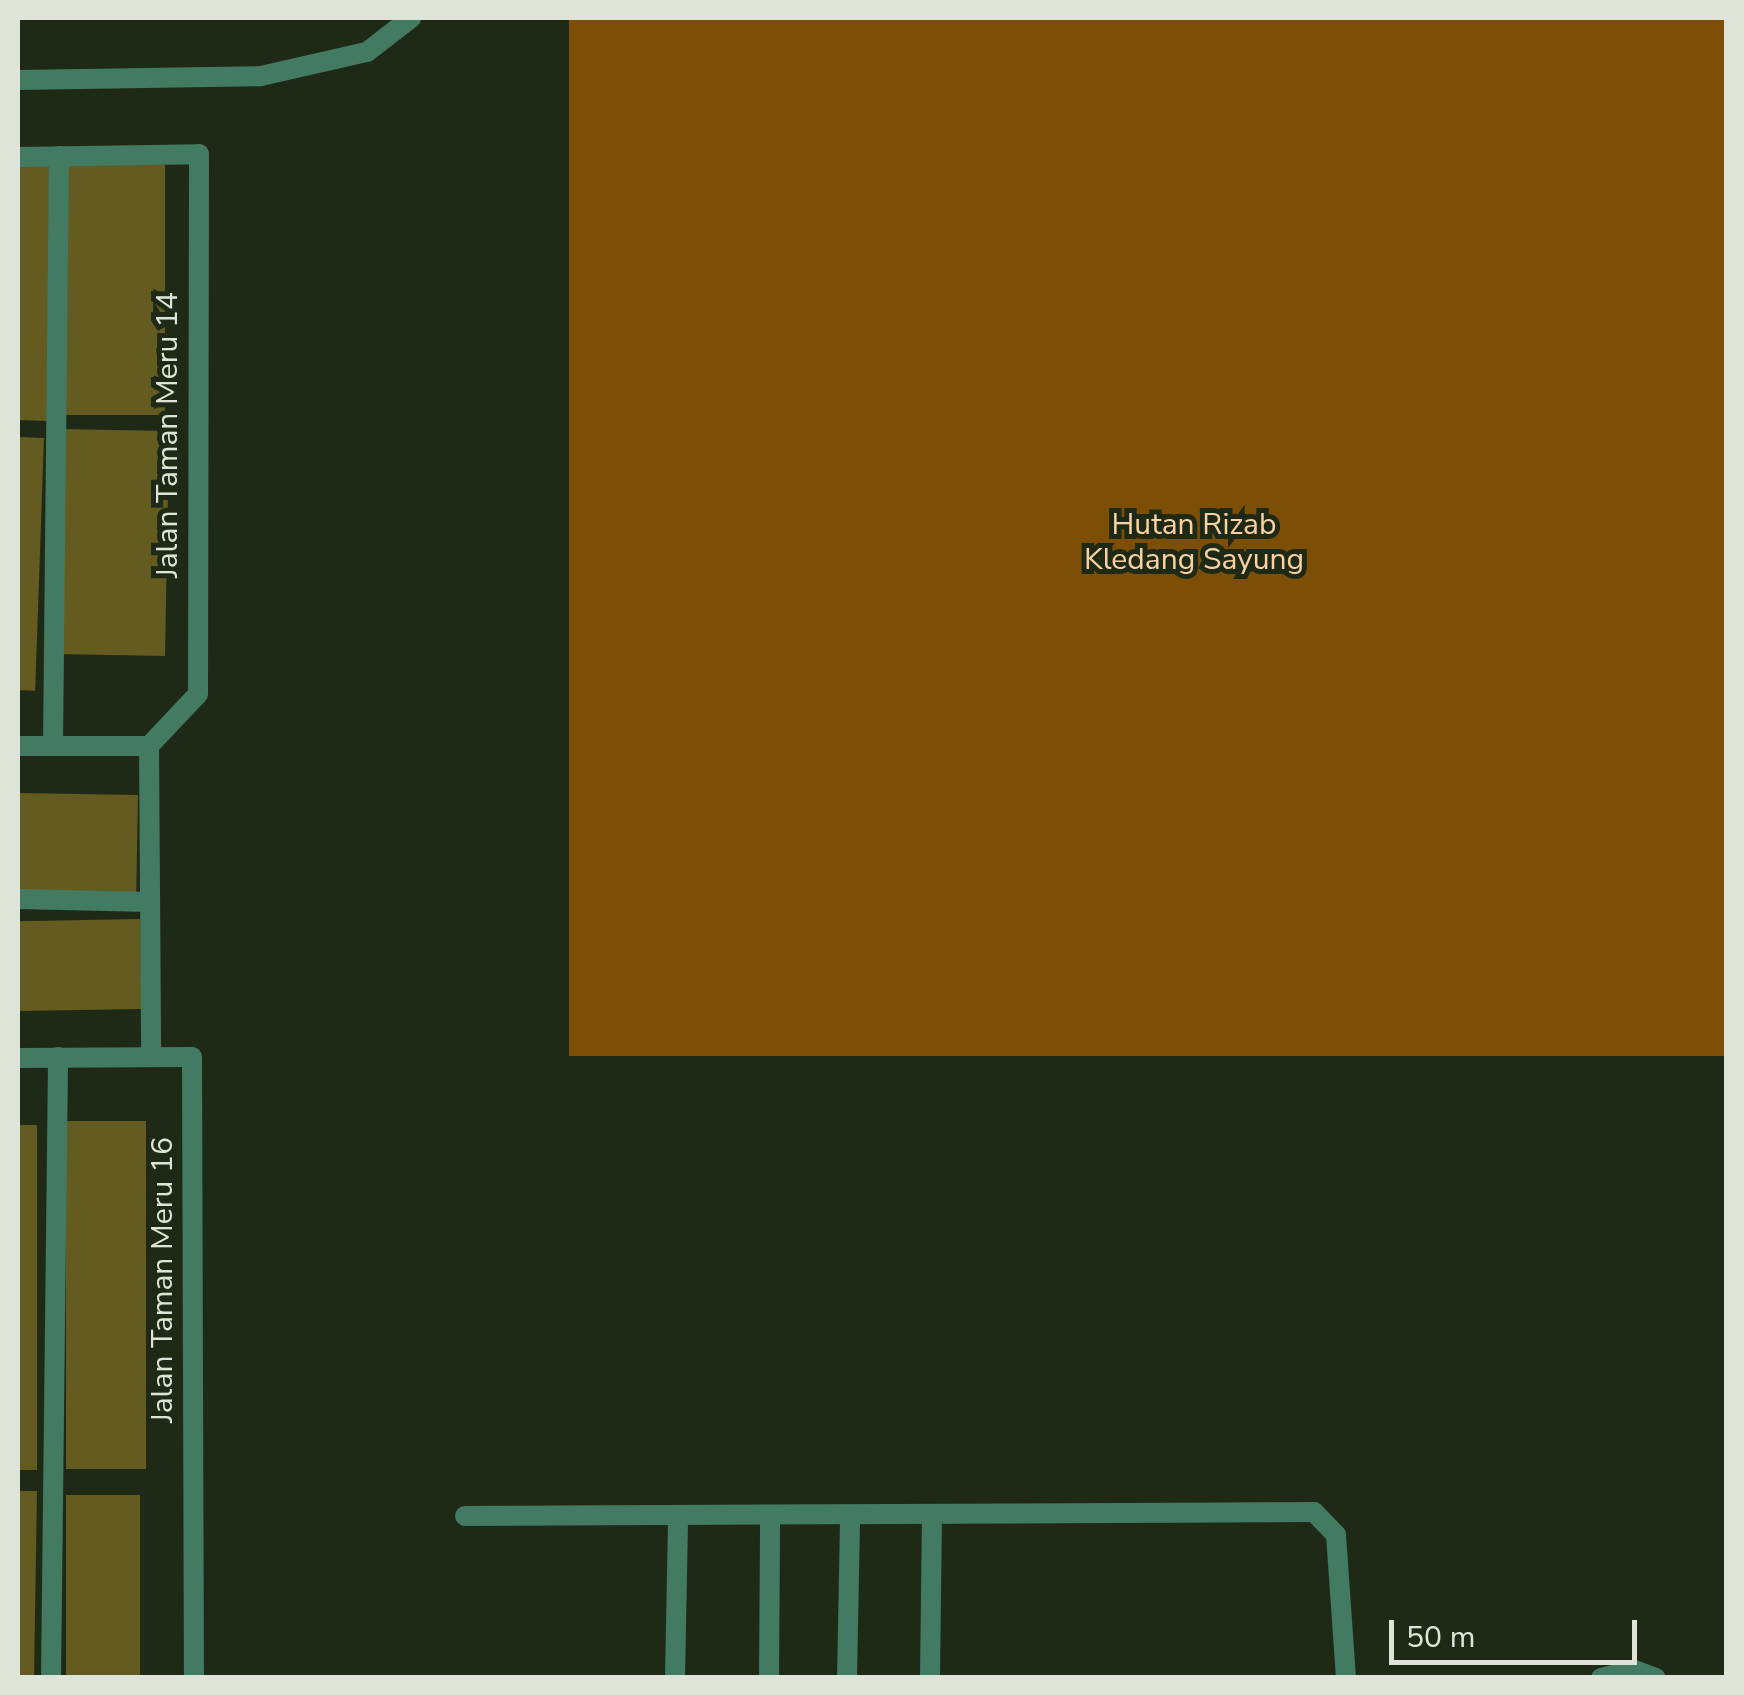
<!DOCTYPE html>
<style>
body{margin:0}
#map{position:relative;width:1744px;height:1695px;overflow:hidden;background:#1f2a16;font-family:"Nunito Sans",sans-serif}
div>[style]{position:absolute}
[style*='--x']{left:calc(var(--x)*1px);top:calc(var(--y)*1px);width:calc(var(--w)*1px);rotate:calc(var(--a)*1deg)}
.forest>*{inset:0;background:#7d4f06;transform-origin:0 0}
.building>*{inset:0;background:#635b1f;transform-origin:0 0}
.service>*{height:20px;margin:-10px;padding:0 10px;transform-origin:10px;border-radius:10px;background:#437b62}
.minor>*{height:20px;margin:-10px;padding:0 10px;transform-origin:10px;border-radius:10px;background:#437b62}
span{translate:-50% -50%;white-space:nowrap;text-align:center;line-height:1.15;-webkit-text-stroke:10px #1f2a16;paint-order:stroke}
.street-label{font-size:30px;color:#dee5d8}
.park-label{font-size:30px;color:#fbd1a2}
.frame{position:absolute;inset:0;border:20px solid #dee5d8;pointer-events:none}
.scale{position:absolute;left:1389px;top:1620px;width:248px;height:45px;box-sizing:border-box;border:5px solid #dee5d8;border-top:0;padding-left:12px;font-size:30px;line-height:35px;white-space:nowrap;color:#dee5d8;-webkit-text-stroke:8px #1f2a16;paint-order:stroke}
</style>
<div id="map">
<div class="forest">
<i style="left:569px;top:18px;width:1157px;height:1038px"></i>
</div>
<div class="building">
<i style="clip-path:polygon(18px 164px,53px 165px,47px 421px,18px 420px)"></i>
<i style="left:165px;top:165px;width:250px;height:101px;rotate:90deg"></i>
<i style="left:59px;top:429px;width:110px;height:225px;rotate:1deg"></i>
<i style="left:18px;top:437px;width:26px;height:253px;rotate:2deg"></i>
<i style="left:18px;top:793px;width:120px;height:99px;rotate:1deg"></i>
<i style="left:140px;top:919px;width:90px;height:122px;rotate:89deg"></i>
<i style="left:66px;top:1121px;width:80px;height:348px"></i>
<i style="left:18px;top:1125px;width:19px;height:345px"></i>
<i style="clip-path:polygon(18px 1491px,37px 1491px,34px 1678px,18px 1678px)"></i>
<i style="left:66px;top:1495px;width:74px;height:183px"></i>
</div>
<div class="service">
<i style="--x:18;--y:80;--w:243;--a:-0.9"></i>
<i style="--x:261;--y:76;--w:109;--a:-12.8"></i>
<i style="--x:367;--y:52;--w:56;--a:-37.7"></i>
<i style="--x:18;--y:157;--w:181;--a:-0.9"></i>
<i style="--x:53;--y:746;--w:590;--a:-89.42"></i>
<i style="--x:149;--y:746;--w:311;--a:89.6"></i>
<i style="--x:18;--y:899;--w:132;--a:1.3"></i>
<i style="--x:465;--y:1516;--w:849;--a:-0.27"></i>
<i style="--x:1314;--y:1512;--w:32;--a:46"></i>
<i style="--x:1336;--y:1535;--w:143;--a:86"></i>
<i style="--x:51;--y:1678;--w:621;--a:-89.35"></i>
<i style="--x:675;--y:1678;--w:162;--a:-88.9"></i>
<i style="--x:769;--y:1678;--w:162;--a:-89.6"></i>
<i style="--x:847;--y:1678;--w:163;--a:-88.9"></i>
<i style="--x:930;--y:1678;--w:163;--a:-89.3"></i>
<i style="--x:1601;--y:1678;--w:34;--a:-14"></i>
<i style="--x:1634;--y:1670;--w:23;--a:20"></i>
</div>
<div class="minor">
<i style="--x:18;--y:746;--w:131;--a:0"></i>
<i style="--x:149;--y:746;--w:71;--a:-46.7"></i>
<i style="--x:198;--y:694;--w:540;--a:-89.89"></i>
<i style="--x:18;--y:1058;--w:174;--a:-0.3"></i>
<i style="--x:192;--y:1057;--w:621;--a:89.82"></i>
</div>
<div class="street-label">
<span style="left:168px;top:435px;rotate:-90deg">Jalan Taman Meru 14</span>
<span style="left:163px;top:1280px;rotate:-90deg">Jalan Taman Meru 16</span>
</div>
<div class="park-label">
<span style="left:1194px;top:542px">Hutan Rizab<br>Kledang Sayung</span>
</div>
<div class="frame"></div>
<div class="scale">50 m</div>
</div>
